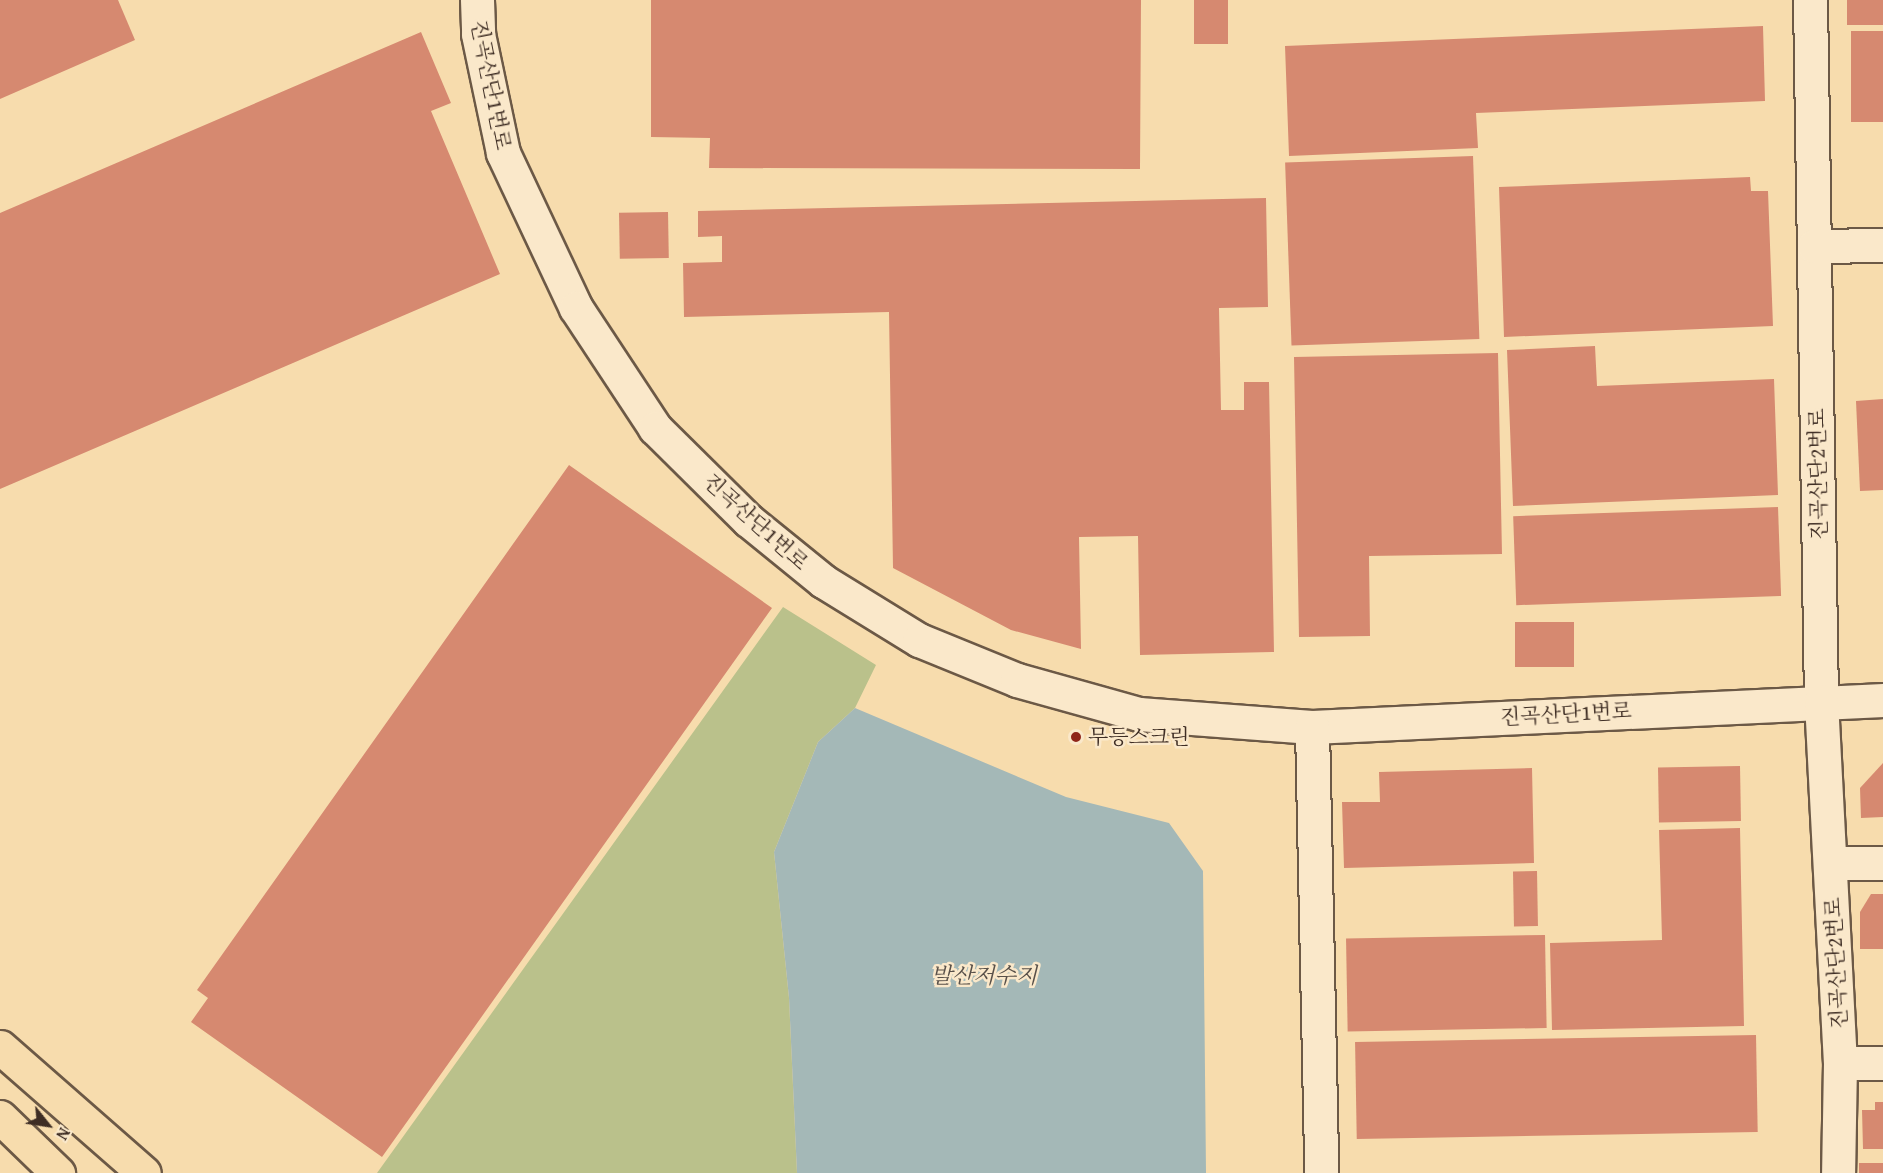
<!DOCTYPE html>
<meta charset="utf-8">
<style>
body{margin:0}
#map{position:relative;width:1883px;height:1173px;overflow:hidden;background:#f7dcad;font-family:"Gentium Book Plus","Noto Serif KR",serif}
div>[style]{position:absolute}
[style*='--x']{left:calc(var(--x)*1px);top:calc(var(--y)*1px);width:calc(var(--w)*1px);rotate:calc(var(--a)*1deg)}
.green>*{inset:0;background:#bac18b}
.water>*{inset:0;background:#a4b8b7}
.building>*{inset:0;background:#d68970;transform-origin:0 0}
.roads{filter:drop-shadow(2px 0 #6c5946) drop-shadow(-2px 0 #6c5946) drop-shadow(0 2px #6c5946) drop-shadow(0 -2px #6c5946)}
.minor>*{height:33px;margin:-16.5px;padding:0 16.5px;transform-origin:16.5px;border-radius:16.5px;background:#fae8ca}
.highway>*{height:33px;margin:-16.5px;padding:0 16.5px;transform-origin:16.5px;border-radius:16.5px;background:#f7dcad}
.dots>*{width:16px;height:16px;translate:-50% -50%;box-sizing:border-box;border:3px solid #fae8ca;border-radius:50%}
span{translate:-50% -50%;white-space:nowrap;text-align:center;line-height:1.15;-webkit-text-stroke:5px #fae8ca;paint-order:stroke}
.street-label{font-size:21px;color:#3e2d24}
.poi-label{font-size:21px;color:#3e2d24}
.left{translate:0 -50%;text-align:left}
.water-label{font-size:22px;color:#585049;font-style:italic}
.north{position:absolute;left:18px;top:1095px;width:60px;height:60px;-webkit-text-stroke:4px #fae8ca;paint-order:stroke;rotate:120deg;font-size:16px;font-weight:700;line-height:24px;text-align:center;color:#3e2d24}
.north::after{content:'';display:block;margin:auto;width:21px;height:27px;background:#3e2d24;clip-path:polygon(50% 0,100% 100%,50% 72%,0 100%)}
</style>
<div id="map">
<div class="green">
<i style="clip-path:polygon(783px 607px,876px 665px,855px 708px,818px 742px,774px 852px,789px 998px,797px 1173px,377px 1173px)"></i>
</div>
<div class="water">
<i style="clip-path:polygon(855px 708px,1066px 797px,1169px 823px,1203px 871px,1206px 1173px,797px 1173px,789px 998px,774px 852px,818px 742px)"></i>
</div>
<div class="building">
<i style="clip-path:polygon(0 0,118px 0,135px 40px,0 99px)"></i>
<i style="clip-path:polygon(651px 0,1141px 0,1140px 169px,709px 168px,710px 138px,651px 137px)"></i>
<i style="left:1194px;top:0;width:34px;height:44px"></i>
<i style="left:1847px;top:0;width:36px;height:25px"></i>
<i style="clip-path:polygon(1763px 26px,1765px 101px,1476px 113px,1478px 148px,1289px 156px,1285px 46px)"></i>
<i style="left:1883px;top:31px;width:91px;height:32px;rotate:90deg"></i>
<i style="clip-path:polygon(421px 32px,451px 103px,431px 111px,500px 274px,0 489px,0 213px)"></i>
<i style="left:1473px;top:156px;width:183px;height:188px;rotate:88deg"></i>
<i style="clip-path:polygon(1750px 177px,1751px 191px,1768px 191px,1773px 326px,1504px 337px,1499px 187px)"></i>
<i style="clip-path:polygon(1266px 198px,1268px 307px,1219px 308px,1221px 410px,1244px 410px,1244px 382px,1269px 382px,1274px 652px,1140px 655px,1138px 536px,1079px 537px,1081px 649px,1011px 630px,893px 568px,889px 312px,684px 317px,683px 263px,722px 262px,722px 236px,698px 237px,698px 211px)"></i>
<i style="left:668px;top:212px;width:46px;height:49px;rotate:89deg"></i>
<i style="clip-path:polygon(1595px 346px,1597px 386px,1774px 379px,1778px 495px,1513px 506px,1507px 350px)"></i>
<i style="clip-path:polygon(1498px 353px,1502px 554px,1369px 556px,1370px 636px,1299px 637px,1294px 357px)"></i>
<i style="clip-path:polygon(1883px 399px,1883px 490px,1860px 491px,1856px 401px)"></i>
<i style="clip-path:polygon(569px 465px,772px 608px,382px 1157px,191px 1022px,208px 998px,197px 990px)"></i>
<i style="left:1778px;top:507px;width:89px;height:265px;rotate:88deg"></i>
<i style="left:1574px;top:622px;width:45px;height:59px;rotate:90deg"></i>
<i style="clip-path:polygon(1883px 763px,1883px 817px,1861px 818px,1860px 788px)"></i>
<i style="left:1740px;top:766px;width:55px;height:82px;rotate:89deg"></i>
<i style="clip-path:polygon(1532px 768px,1534px 863px,1344px 868px,1342px 802px,1380px 802px,1379px 772px)"></i>
<i style="clip-path:polygon(1740px 828px,1744px 1026px,1552px 1030px,1550px 943px,1662px 940px,1659px 830px)"></i>
<i style="left:1537px;top:871px;width:55px;height:24px;rotate:89deg"></i>
<i style="clip-path:polygon(1871px 894px,1883px 894px,1883px 949px,1860px 949px,1860px 912px)"></i>
<i style="left:1545px;top:935px;width:93px;height:199px;rotate:89deg"></i>
<i style="left:1756px;top:1035px;width:97px;height:401px;rotate:89deg"></i>
<i style="clip-path:polygon(1875px 1102px,1883px 1102px,1883px 1149px,1863px 1149px,1862px 1110px,1875px 1110px)"></i>
<i style="left:1883px;top:1163px;width:10px;height:24px;rotate:90deg"></i>
</div>
<div class="roads">
<div class="minor">
<i style="--x:477;--y:0;--w:34;--a:88"></i>
<i style="--x:478;--y:34;--w:122;--a:78.1"></i>
<i style="--x:503;--y:153;--w:171;--a:64.8"></i>
<i style="--x:576;--y:308;--w:144;--a:56.6"></i>
<i style="--x:655;--y:428;--w:131;--a:44.7"></i>
<i style="--x:748;--y:520;--w:97;--a:39.1"></i>
<i style="--x:823;--y:581;--w:113;--a:31.6"></i>
<i style="--x:919;--y:640;--w:106;--a:22.2"></i>
<i style="--x:1017;--y:680;--w:127;--a:15.6"></i>
<i style="--x:1139;--y:714;--w:173;--a:4.3"></i>
<i style="--x:1312;--y:727;--w:572;--a:-2.71"></i>
<i style="--x:1810;--y:0;--w:701;--a:89.1"></i>
<i style="--x:1821;--y:701;--w:362;--a:87"></i>
<i style="--x:1840;--y:1063;--w:110;--a:91"></i>
<i style="--x:1814;--y:246;--w:69;--a:-0.8"></i>
<i style="--x:1312;--y:727;--w:446;--a:88.8"></i>
<i style="--x:1831;--y:863;--w:52;--a:0"></i>
<i style="--x:1840;--y:1063;--w:43;--a:0"></i>
</div>
<div class="highway">
<i style="--x:0;--y:1047;--w:191;--a:41.2"></i>
<i style="--x:0;--y:1117;--w:81;--a:44"></i>
</div>
</div>
<div class="dots">
<i style="left:1076px;top:737px;background:#8f2418"></i>
</div>
<div class="street-label">
<span style="left:491px;top:85px;rotate:79deg">진곡산단1번로</span>
<span style="left:1818px;top:474px;rotate:-91deg">진곡산단2번로</span>
<span style="left:756px;top:522px;rotate:42deg">진곡산단1번로</span>
<span style="left:1566px;top:714px;rotate:-3deg">진곡산단1번로</span>
<span style="left:1836px;top:963px;rotate:-93deg">진곡산단2번로</span>
</div>
<div class="poi-label">
<span class="left" style="left:1088px;top:737px">무등스크린</span>
</div>
<div class="water-label">
<span style="left:984px;top:976px">발산저수지</span>
</div>
<div class="north">N</div>
</div>
